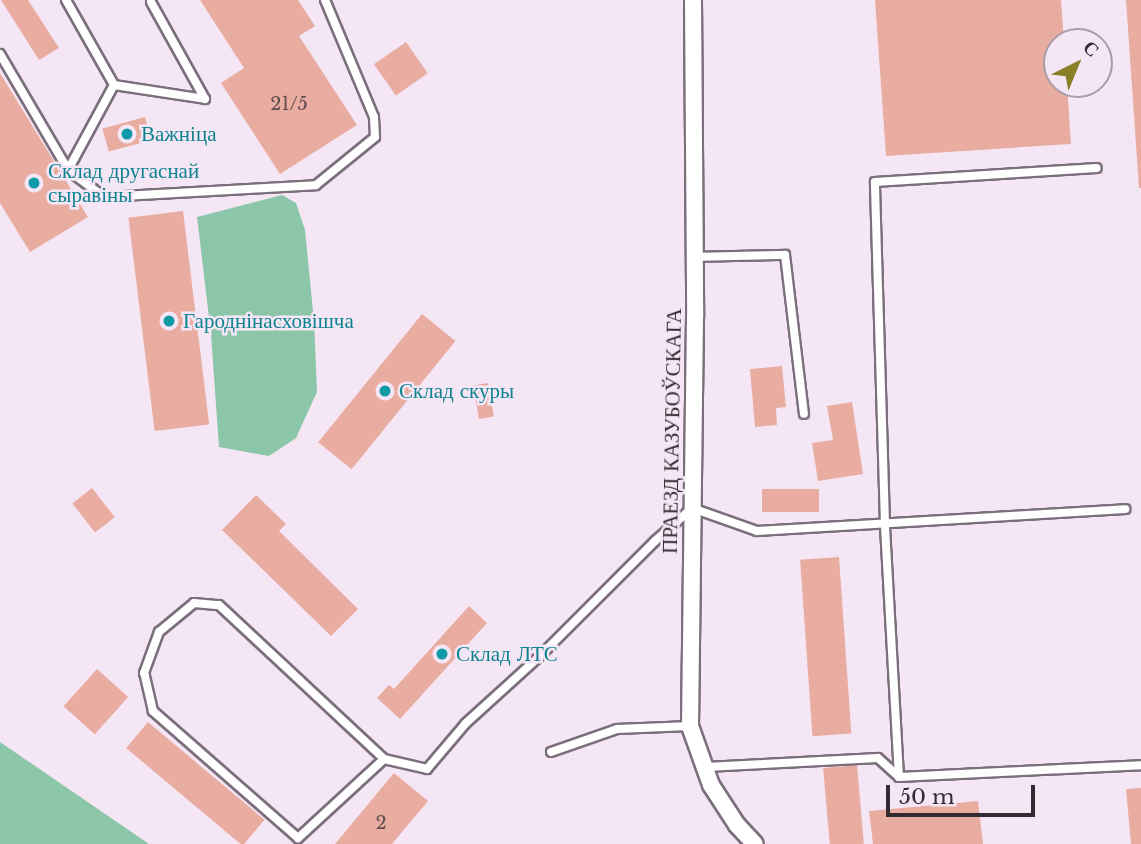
<!DOCTYPE html>
<meta charset="utf-8">
<style>
body{margin:0}
#map{position:relative;width:1141px;height:844px;overflow:hidden;background:#f5e6f5;font-family:"Libre Baskerville",serif}
div>[style]{position:absolute}
[style*='--x']{left:calc(var(--x)*1px);top:calc(var(--y)*1px);width:calc(var(--w)*1px);rotate:calc(var(--a)*1deg)}
.forest>*{inset:0;background:#8cc6a9}
.building>*{inset:0;background:#e9aca1;transform-origin:0 0}
.roads{filter:drop-shadow(2px 0 #7c6f7d) drop-shadow(-2px 0 #7c6f7d) drop-shadow(0 2px #7c6f7d) drop-shadow(0 -2px #7c6f7d)}
.lane>*{height:8px;margin:-4px;padding:0 4px;transform-origin:4px;border-radius:4px;background:#fff}
.street>*{height:16px;margin:-8px;padding:0 8px;transform-origin:8px;border-radius:8px;background:#fff}
.dots>*{width:19px;height:19px;translate:-50% -50%;box-sizing:border-box;border:4px solid #f5e6f5;border-radius:50%}
span{translate:-50% -50%;white-space:nowrap;text-align:center;line-height:1.15;-webkit-text-stroke:5px #f5e6f5;paint-order:stroke}
.number-label{font-size:18px;color:#604c4e}
.number-label span{-webkit-text-stroke-width:0}
.culture-label{font-size:21px;color:#0d838f}
.left{translate:0 -50%;text-align:left}
.street-label{font-size:21px;color:#322c32}
.north{position:absolute;left:1043px;top:28px;width:70px;height:70px;box-sizing:border-box;background:#f5e6f5;border:2px solid #a79ca7;border-radius:50%;rotate:43deg;font-size:19px;font-weight:700;line-height:28px;text-align:center;color:#322c32}
.north::after{content:'';display:block;margin:auto;width:24px;height:32px;background:#897f26;clip-path:polygon(50% 0,100% 100%,50% 72%,0 100%)}
.scale{position:absolute;left:886px;top:785px;width:149px;height:32px;box-sizing:border-box;border:4px solid #322c32;border-top:0;padding-left:9px;font-size:21px;line-height:24px;white-space:nowrap;color:#322c32;-webkit-text-stroke:5px #f5e6f5;paint-order:stroke}
</style>
<div id="map">
<div class="forest">
<i style="clip-path:polygon(282px 195px,296px 203px,305px 230px,314px 321px,317px 392px,296px 438px,269px 456px,219px 447px,211px 334px,197px 217px)"></i>
<i style="clip-path:polygon(0 742px,149px 844px,0 844px)"></i>
</div>
<div class="building">
<i style="clip-path:polygon(1px 0,28px 0,59px 48px,39px 60px)"></i>
<i style="clip-path:polygon(200px 0,298px 0,315px 26px,299px 36px,357px 125px,280px 174px,221px 83px,244px 68px)"></i>
<i style="clip-path:polygon(875px 0,1061px 0,1064px 42px,1057px 42px,1057px 84px,1067px 84px,1071px 144px,886px 156px)"></i>
<i style="clip-path:polygon(1126px 0,1141px 0,1141px 188px,1139px 188px)"></i>
<i style="left:406px;top:42px;width:38px;height:39px;rotate:55deg"></i>
<i style="clip-path:polygon(0 73px,88px 217px,30px 252px,0 203px)"></i>
<i style="left:145px;top:117px;width:24px;height:44px;rotate:75deg"></i>
<i style="left:183px;top:211px;width:215px;height:55px;rotate:83deg"></i>
<i style="left:422px;top:314px;width:43px;height:165px;rotate:39deg"></i>
<i style="clip-path:polygon(782px 366px,786px 407px,776px 408px,777px 425px,755px 427px,750px 369px)"></i>
<i style="left:488px;top:383px;width:34px;height:15px;rotate:80deg"></i>
<i style="clip-path:polygon(852px 402px,863px 474px,818px 481px,812px 443px,833px 440px,827px 406px)"></i>
<i style="left:92px;top:488px;width:37px;height:25px;rotate:52deg"></i>
<i style="left:819px;top:489px;width:23px;height:57px;rotate:90deg"></i>
<i style="clip-path:polygon(256px 495px,286px 524px,279px 531px,358px 609px,331px 636px,222px 530px)"></i>
<i style="left:839px;top:557px;width:177px;height:39px;rotate:86deg"></i>
<i style="clip-path:polygon(469px 606px,487px 623px,400px 719px,377px 698px,389px 685px,394px 689px)"></i>
<i style="left:97px;top:669px;width:42px;height:50px;rotate:42deg"></i>
<i style="left:148px;top:722px;width:152px;height:34px;rotate:40deg"></i>
<i style="left:857px;top:765px;width:79px;height:34px;rotate:85deg"></i>
<i style="clip-path:polygon(394px 773px,428px 801px,392px 844px,335px 844px)"></i>
<i style="clip-path:polygon(1141px 788px,1141px 844px,1131px 844px,1126px 789px)"></i>
<i style="clip-path:polygon(978px 801px,983px 844px,873px 844px,869px 811px)"></i>
</div>
<div class="roads">
<div class="lane">
<i style="--x:66;--y:0;--w:98;--a:60.5"></i>
<i style="--x:151;--y:2;--w:111;--a:60.9"></i>
<i style="--x:0;--y:54;--w:134;--a:59.6"></i>
<i style="--x:68;--y:170;--w:45;--a:36.9"></i>
<i style="--x:104;--y:197;--w:212;--a:-3.2"></i>
<i style="--x:316;--y:185;--w:76;--a:-39.1"></i>
<i style="--x:375;--y:137;--w:20;--a:-93"></i>
<i style="--x:374;--y:117;--w:127;--a:-112.7"></i>
<i style="--x:114;--y:85;--w:92;--a:8.7"></i>
<i style="--x:68;--y:170;--w:97;--a:-61.6"></i>
<i style="--x:695;--y:257;--w:90;--a:-1.3"></i>
<i style="--x:785;--y:255;--w:160;--a:83.2"></i>
<i style="--x:551;--y:752;--w:70;--a:-19.2"></i>
<i style="--x:617;--y:729;--w:73;--a:-2.4"></i>
<i style="--x:384;--y:759;--w:117;--a:137.4"></i>
<i style="--x:298;--y:838;--w:193;--a:-138.8"></i>
<i style="--x:153;--y:711;--w:39;--a:-103"></i>
<i style="--x:144;--y:673;--w:44;--a:-69.9"></i>
<i style="--x:159;--y:632;--w:45;--a:-39.6"></i>
<i style="--x:194;--y:603;--w:25;--a:5"></i>
<i style="--x:219;--y:605;--w:226;--a:43"></i>
<i style="--x:384;--y:759;--w:44;--a:13.1"></i>
<i style="--x:427;--y:769;--w:60;--a:-49.7"></i>
<i style="--x:466;--y:723;--w:103;--a:-42.2"></i>
<i style="--x:542;--y:654;--w:160;--a:-45"></i>
<i style="--x:655;--y:541;--w:50;--a:-41.7"></i>
<i style="--x:692;--y:508;--w:69;--a:19.5"></i>
<i style="--x:757;--y:531;--w:369;--a:-3.4"></i>
<i style="--x:706;--y:767;--w:172;--a:-3"></i>
<i style="--x:878;--y:758;--w:28;--a:42"></i>
<i style="--x:899;--y:777;--w:242;--a:-2.8"></i>
<i style="--x:899;--y:777;--w:253;--a:-93.2"></i>
<i style="--x:885;--y:524;--w:342;--a:-91.7"></i>
<i style="--x:875;--y:182;--w:222;--a:-3.6"></i>
</div>
<div class="street">
<i style="--x:693;--y:0;--w:317;--a:89.6"></i>
<i style="--x:695;--y:317;--w:409;--a:90.7"></i>
<i style="--x:690;--y:726;--w:63;--a:70.4"></i>
<i style="--x:711;--y:785;--w:48;--a:57"></i>
<i style="--x:737;--y:825;--w:26;--a:47"></i>
</div>
</div>
<div class="dots">
<i style="left:127px;top:134px;background:#0f9aa8"></i>
<i style="left:34px;top:183px;background:#0f9aa8"></i>
<i style="left:169px;top:321px;background:#0f9aa8"></i>
<i style="left:385px;top:391px;background:#0f9aa8"></i>
<i style="left:442px;top:654px;background:#0f9aa8"></i>
</div>
<div class="number-label">
<span style="left:289px;top:104px">21/5</span>
<span style="left:381px;top:823px">2</span>
</div>
<div class="culture-label">
<span class="left" style="left:141px;top:134px">Важніца</span>
<span class="left" style="left:48px;top:183px">Склад другаснай<br>сыравіны</span>
<span class="left" style="left:183px;top:321px">Гароднінасховішча</span>
<span class="left" style="left:399px;top:391px">Склад скуры</span>
<span class="left" style="left:456px;top:654px">Склад ЛТС</span>
</div>
<div class="street-label">
<span style="left:672px;top:431px;rotate:-89deg">ПРАЕЗД КАЗУБОЎСКАГА</span>
</div>
<div class="north">С</div>
<div class="scale">50 m</div>
</div>
